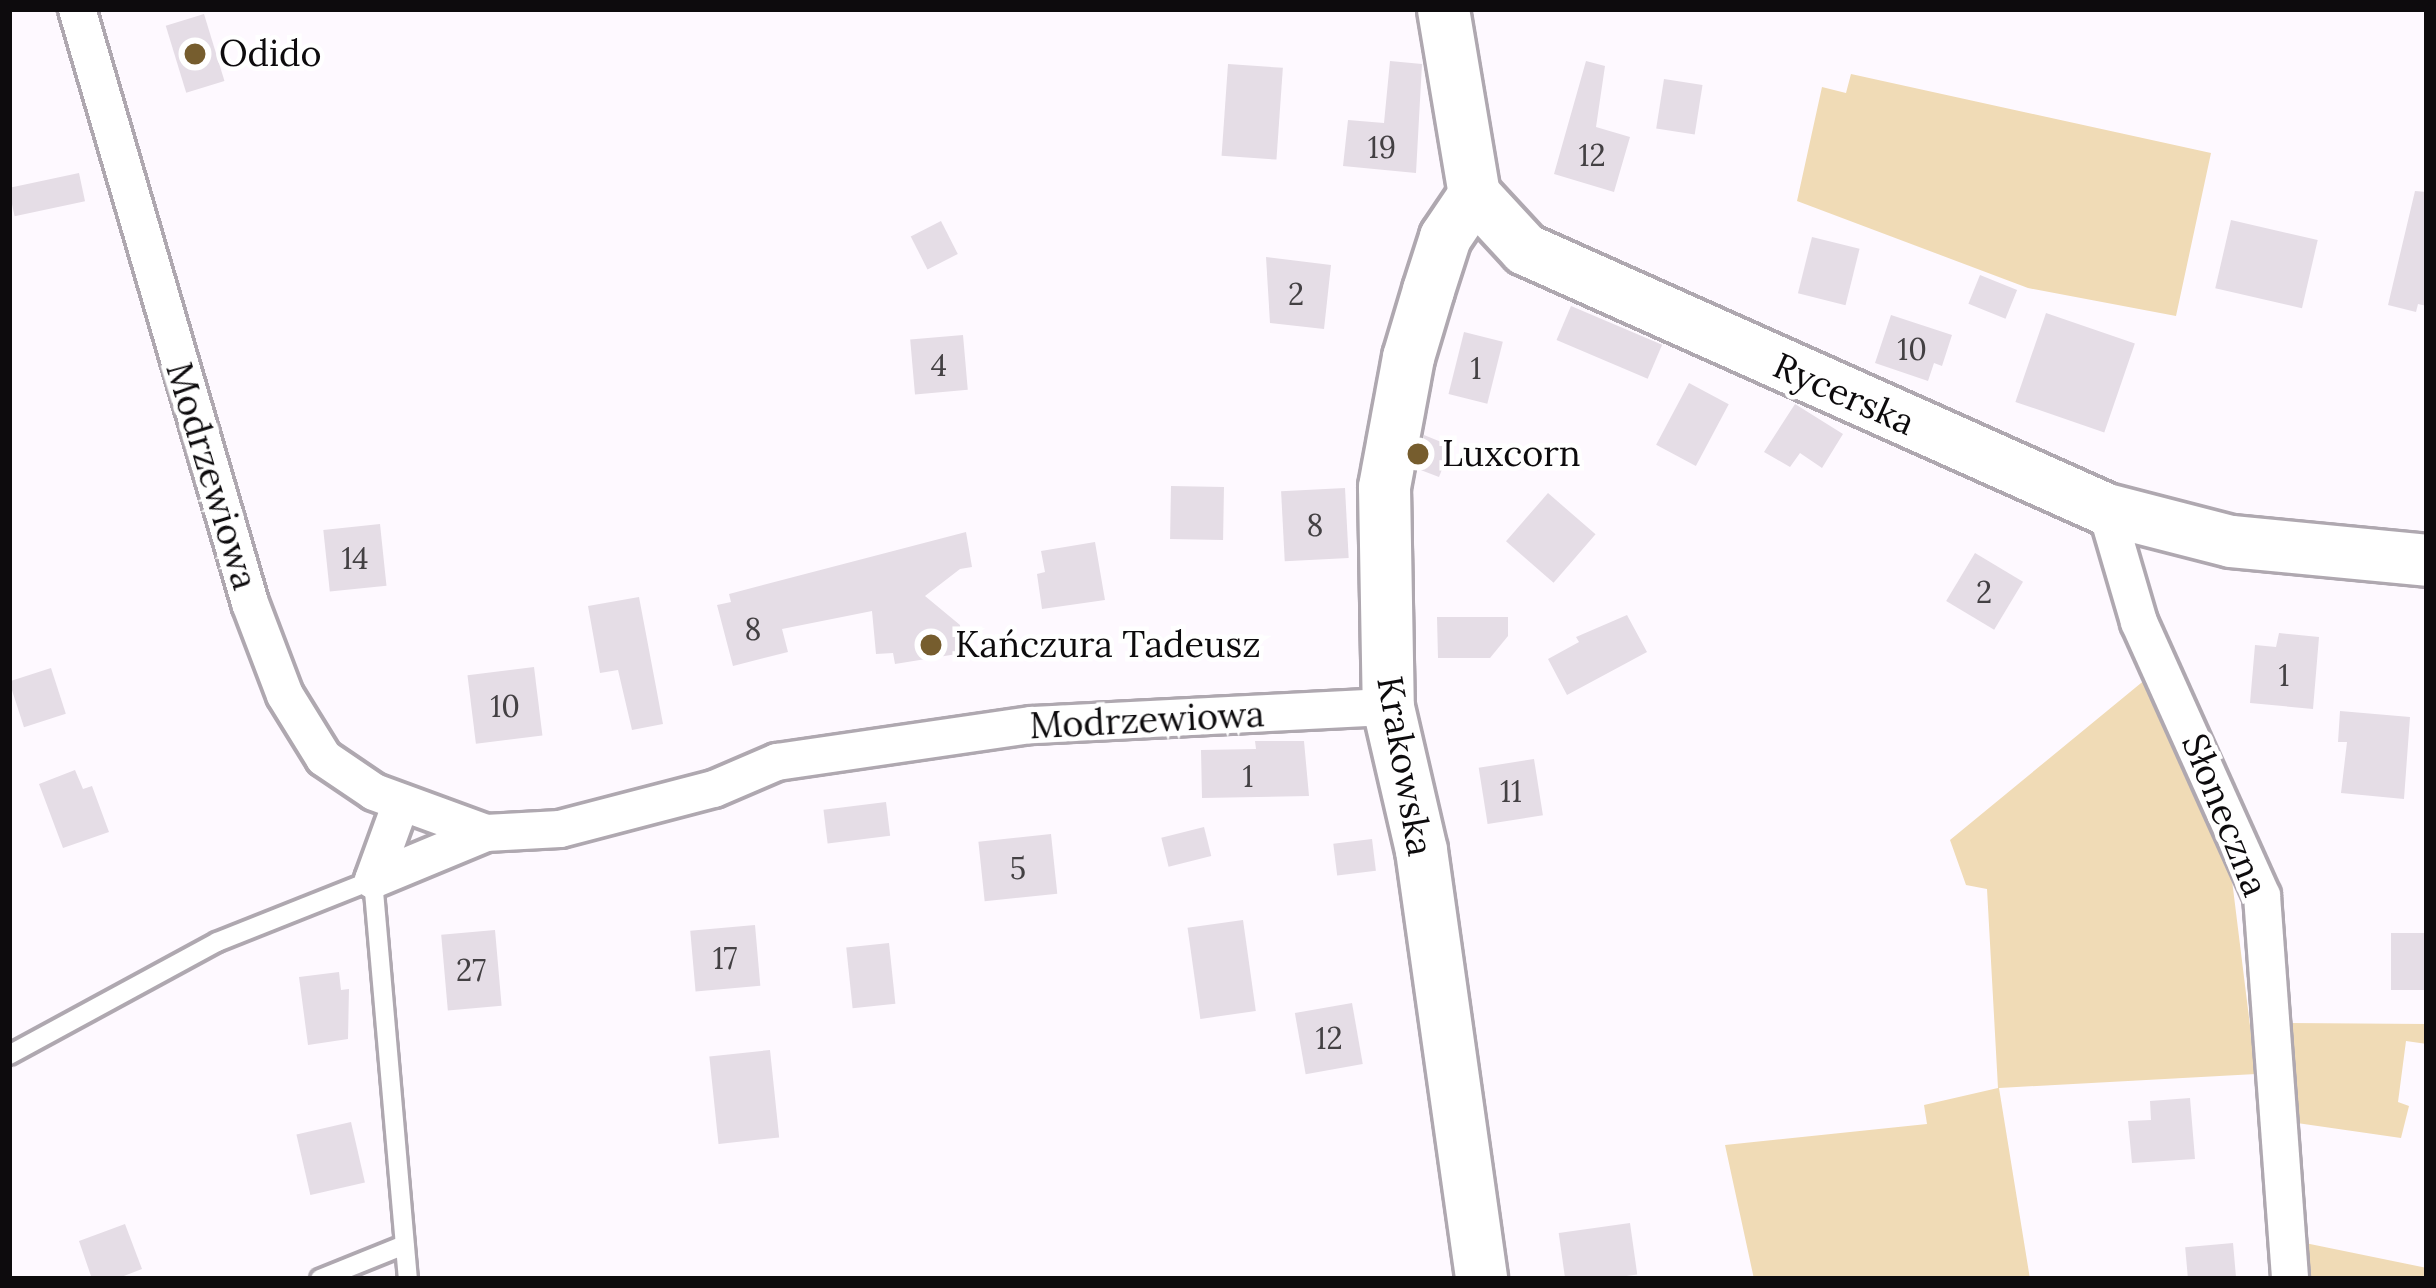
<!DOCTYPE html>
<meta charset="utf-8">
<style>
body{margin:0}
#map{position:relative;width:2436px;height:1288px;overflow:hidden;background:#fef9ff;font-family:Lora,serif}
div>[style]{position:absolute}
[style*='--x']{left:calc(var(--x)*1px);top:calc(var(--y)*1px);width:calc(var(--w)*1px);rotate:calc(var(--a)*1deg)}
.green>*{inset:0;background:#f0dbb6}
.building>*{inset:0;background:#e5dde6;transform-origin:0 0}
.roads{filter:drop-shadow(3px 0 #afa8b0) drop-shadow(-3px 0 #afa8b0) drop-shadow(0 3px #afa8b0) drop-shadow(0 -3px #afa8b0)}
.lane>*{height:18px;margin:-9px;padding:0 9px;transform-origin:9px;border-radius:9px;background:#fff}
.street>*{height:36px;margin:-18px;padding:0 18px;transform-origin:18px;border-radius:18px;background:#fff}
.secondary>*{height:51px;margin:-25.5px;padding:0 25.5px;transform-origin:25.5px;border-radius:25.5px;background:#fff}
.dots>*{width:33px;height:33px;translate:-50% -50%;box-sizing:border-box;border:6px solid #fff;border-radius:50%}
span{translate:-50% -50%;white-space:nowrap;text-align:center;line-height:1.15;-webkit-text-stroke:9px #fff;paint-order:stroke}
.number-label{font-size:30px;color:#434043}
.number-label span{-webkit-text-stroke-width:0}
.poi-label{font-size:36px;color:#0d0b0d}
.left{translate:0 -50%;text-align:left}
.street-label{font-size:36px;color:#0d0b0d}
.frame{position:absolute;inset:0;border:12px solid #0d0b0d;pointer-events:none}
</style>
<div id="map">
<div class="green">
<i style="clip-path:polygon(1851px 74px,2211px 153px,2176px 316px,2028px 288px,1797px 201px,1822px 87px,1846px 93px)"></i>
<i style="clip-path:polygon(2152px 674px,2231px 872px,2256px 1074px,1999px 1088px,2030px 1279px,1754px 1279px,1725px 1145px,1927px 1124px,1924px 1105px,1998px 1088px,1987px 889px,1966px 885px,1950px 840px)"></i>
<i style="clip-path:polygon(2289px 1023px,2427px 1024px,2427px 1044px,2406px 1041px,2398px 1102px,2409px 1106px,2401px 1138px,2290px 1122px)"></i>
<i style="clip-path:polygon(2305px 1243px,2427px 1268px,2427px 1279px,2309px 1279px)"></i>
</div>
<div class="building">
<i style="left:204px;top:14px;width:70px;height:40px;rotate:73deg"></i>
<i style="clip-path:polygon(1390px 61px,1422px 64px,1416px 173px,1343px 166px,1348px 120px,1384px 123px)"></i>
<i style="clip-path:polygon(1586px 61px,1605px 66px,1596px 127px,1630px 137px,1614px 192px,1554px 174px)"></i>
<i style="left:1228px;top:64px;width:55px;height:92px;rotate:4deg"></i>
<i style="left:1664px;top:79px;width:39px;height:50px;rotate:9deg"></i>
<i style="left:79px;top:173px;width:29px;height:72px;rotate:78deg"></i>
<i style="clip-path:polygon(2415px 191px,2427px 192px,2427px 306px,2418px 304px,2416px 312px,2388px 305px)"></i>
<i style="left:2231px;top:220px;width:89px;height:70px;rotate:13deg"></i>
<i style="left:941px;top:221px;width:37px;height:34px;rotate:63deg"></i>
<i style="left:1812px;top:237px;width:49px;height:58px;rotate:14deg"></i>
<i style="clip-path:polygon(1266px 257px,1331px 265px,1324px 329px,1270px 323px)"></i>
<i style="left:1980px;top:275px;width:40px;height:31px;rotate:22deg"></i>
<i style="left:1571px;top:306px;width:99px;height:37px;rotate:23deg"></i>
<i style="left:2046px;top:313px;width:94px;height:94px;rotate:19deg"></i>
<i style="clip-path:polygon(1891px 315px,1952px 335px,1942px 366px,1934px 363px,1928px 381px,1875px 363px)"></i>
<i style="left:1464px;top:332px;width:40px;height:64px;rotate:14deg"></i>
<i style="left:963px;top:335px;width:55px;height:53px;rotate:85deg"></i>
<i style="left:1689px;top:383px;width:45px;height:70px;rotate:28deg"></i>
<i style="clip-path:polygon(1795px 404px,1843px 434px,1822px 468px,1800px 453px,1790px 467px,1764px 452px)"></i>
<i style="clip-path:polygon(1424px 435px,1451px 446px,1439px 477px,1418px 469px)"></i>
<i style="left:1171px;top:486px;width:53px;height:53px;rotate:1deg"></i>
<i style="left:1345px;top:488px;width:70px;height:64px;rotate:87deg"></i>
<i style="left:1548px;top:493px;width:63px;height:64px;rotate:41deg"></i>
<i style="left:380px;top:524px;width:62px;height:57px;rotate:84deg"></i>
<i style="clip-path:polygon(966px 532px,972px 567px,960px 569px,925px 596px,960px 625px,963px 653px,895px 664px,893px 653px,876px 654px,872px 611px,782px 629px,788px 652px,733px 666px,717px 605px,731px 602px,729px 594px)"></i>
<i style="clip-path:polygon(1095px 542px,1105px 600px,1042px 609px,1037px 574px,1045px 572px,1041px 551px)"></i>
<i style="left:1975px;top:553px;width:56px;height:56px;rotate:31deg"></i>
<i style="clip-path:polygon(639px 597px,663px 724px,632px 730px,618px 670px,600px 673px,588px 606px)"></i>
<i style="clip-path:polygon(1627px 615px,1647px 652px,1567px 695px,1548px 659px,1579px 642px,1576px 637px)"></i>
<i style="clip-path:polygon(1437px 617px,1508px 617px,1508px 636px,1490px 658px,1438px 658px)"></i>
<i style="clip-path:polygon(2279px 633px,2319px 637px,2313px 709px,2250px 703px,2255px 645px,2276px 647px)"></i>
<i style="left:534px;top:667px;width:69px;height:67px;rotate:83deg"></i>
<i style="left:51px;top:668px;width:48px;height:44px;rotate:72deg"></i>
<i style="clip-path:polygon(2340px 711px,2410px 717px,2404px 799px,2341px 793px,2347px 742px,2338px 742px)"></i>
<i style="clip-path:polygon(1255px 741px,1304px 741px,1309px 796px,1202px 798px,1201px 750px,1256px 749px)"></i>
<i style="left:1534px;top:759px;width:57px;height:56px;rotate:81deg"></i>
<i style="clip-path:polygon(75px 770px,83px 789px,92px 786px,109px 832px,63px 848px,39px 784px)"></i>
<i style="left:886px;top:802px;width:34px;height:63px;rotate:83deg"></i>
<i style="left:1204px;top:827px;width:30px;height:44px;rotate:76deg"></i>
<i style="left:1051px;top:834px;width:60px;height:73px;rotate:84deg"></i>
<i style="left:1372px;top:839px;width:32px;height:39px;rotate:83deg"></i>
<i style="left:1243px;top:920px;width:92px;height:56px;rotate:82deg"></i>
<i style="left:755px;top:925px;width:61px;height:65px;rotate:85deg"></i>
<i style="left:495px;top:930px;width:76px;height:54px;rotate:85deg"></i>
<i style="left:2427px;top:933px;width:57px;height:36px;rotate:90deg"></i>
<i style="left:889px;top:943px;width:61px;height:43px;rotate:84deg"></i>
<i style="clip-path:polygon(339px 972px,341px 990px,349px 989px,348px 1039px,308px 1045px,299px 977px)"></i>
<i style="left:1352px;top:1003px;width:62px;height:58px;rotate:80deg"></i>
<i style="left:770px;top:1050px;width:88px;height:61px;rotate:84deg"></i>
<i style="clip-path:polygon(2190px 1098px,2195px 1159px,2132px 1163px,2128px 1121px,2151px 1120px,2150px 1101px)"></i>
<i style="left:351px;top:1122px;width:62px;height:56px;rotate:77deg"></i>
<i style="left:1630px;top:1223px;width:52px;height:72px;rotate:82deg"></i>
<i style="clip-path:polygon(125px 1224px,142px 1269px,116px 1279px,92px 1279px,79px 1241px)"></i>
<i style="left:2233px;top:1243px;width:36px;height:48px;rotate:85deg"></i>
</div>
<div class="roads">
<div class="lane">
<i style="--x:9;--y:1055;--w:237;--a:-28.5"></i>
<i style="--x:217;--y:942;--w:168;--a:-21.7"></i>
<i style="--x:373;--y:880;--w:401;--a:85"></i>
<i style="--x:320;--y:1279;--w:91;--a:-22"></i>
</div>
<div class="street">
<i style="--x:77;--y:9;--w:619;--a:73.76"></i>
<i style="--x:250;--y:603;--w:98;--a:69.2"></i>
<i style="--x:285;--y:695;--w:74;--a:58.2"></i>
<i style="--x:324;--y:758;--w:60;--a:34.2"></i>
<i style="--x:374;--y:792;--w:119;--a:20.1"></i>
<i style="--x:486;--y:833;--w:74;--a:-3.1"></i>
<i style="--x:560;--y:829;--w:159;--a:-14.6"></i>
<i style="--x:714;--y:789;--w:69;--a:-23.2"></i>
<i style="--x:777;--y:762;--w:258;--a:-8.3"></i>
<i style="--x:1032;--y:725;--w:356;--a:-2.9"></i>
<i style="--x:2106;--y:509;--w:118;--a:73.7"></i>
<i style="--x:2139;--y:622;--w:300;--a:65.8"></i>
<i style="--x:2262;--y:896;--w:384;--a:85.8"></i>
<i style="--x:373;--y:880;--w:122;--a:-22.6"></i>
<i style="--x:373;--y:880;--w:82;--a:-70"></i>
</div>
<div class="secondary">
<i style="--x:1443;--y:9;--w:188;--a:80.5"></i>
<i style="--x:1474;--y:194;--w:75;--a:47.2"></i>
<i style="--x:1525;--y:249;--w:637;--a:24.11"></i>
<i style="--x:2106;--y:509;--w:129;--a:14.4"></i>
<i style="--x:2231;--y:541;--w:197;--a:5.5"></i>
<i style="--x:1474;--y:194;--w:52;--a:124"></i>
<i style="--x:1445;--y:237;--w:56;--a:107.8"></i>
<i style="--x:1428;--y:290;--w:70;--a:106.6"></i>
<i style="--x:1408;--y:357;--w:132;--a:100.5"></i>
<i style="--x:1384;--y:487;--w:220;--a:89"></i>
<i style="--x:1388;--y:707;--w:147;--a:77"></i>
<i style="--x:1421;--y:850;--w:433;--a:82"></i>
</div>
</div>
<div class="dots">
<i style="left:195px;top:54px;background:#765d2e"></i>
<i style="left:1418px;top:454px;background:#765d2e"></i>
<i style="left:931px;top:645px;background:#765d2e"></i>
</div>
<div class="number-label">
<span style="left:1382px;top:147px">19</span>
<span style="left:1592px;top:155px">12</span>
<span style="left:1296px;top:294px">2</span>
<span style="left:1912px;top:349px">10</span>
<span style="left:939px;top:365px">4</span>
<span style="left:1476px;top:368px">1</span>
<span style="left:1315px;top:525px">8</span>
<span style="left:355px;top:558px">14</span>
<span style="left:1984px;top:592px">2</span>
<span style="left:753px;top:629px">8</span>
<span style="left:2284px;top:675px">1</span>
<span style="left:505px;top:706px">10</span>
<span style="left:1248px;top:776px">1</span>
<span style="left:1511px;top:791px">11</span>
<span style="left:1018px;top:868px">5</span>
<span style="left:725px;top:958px">17</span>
<span style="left:471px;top:970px">27</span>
<span style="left:1329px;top:1038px">12</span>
</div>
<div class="poi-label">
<span class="left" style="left:219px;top:54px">Odido</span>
<span class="left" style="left:1442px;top:454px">Luxcorn</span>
<span class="left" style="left:955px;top:645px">Kańczura Tadeusz</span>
</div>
<div class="street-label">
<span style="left:1844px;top:394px;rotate:24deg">Rycerska</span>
<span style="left:212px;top:476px;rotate:73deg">Modrzewiowa</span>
<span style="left:1147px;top:720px;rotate:-3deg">Modrzewiowa</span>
<span style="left:1405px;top:766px;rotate:80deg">Krakowska</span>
<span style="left:2225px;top:815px;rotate:68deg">Słoneczna</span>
</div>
<div class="frame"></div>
</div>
